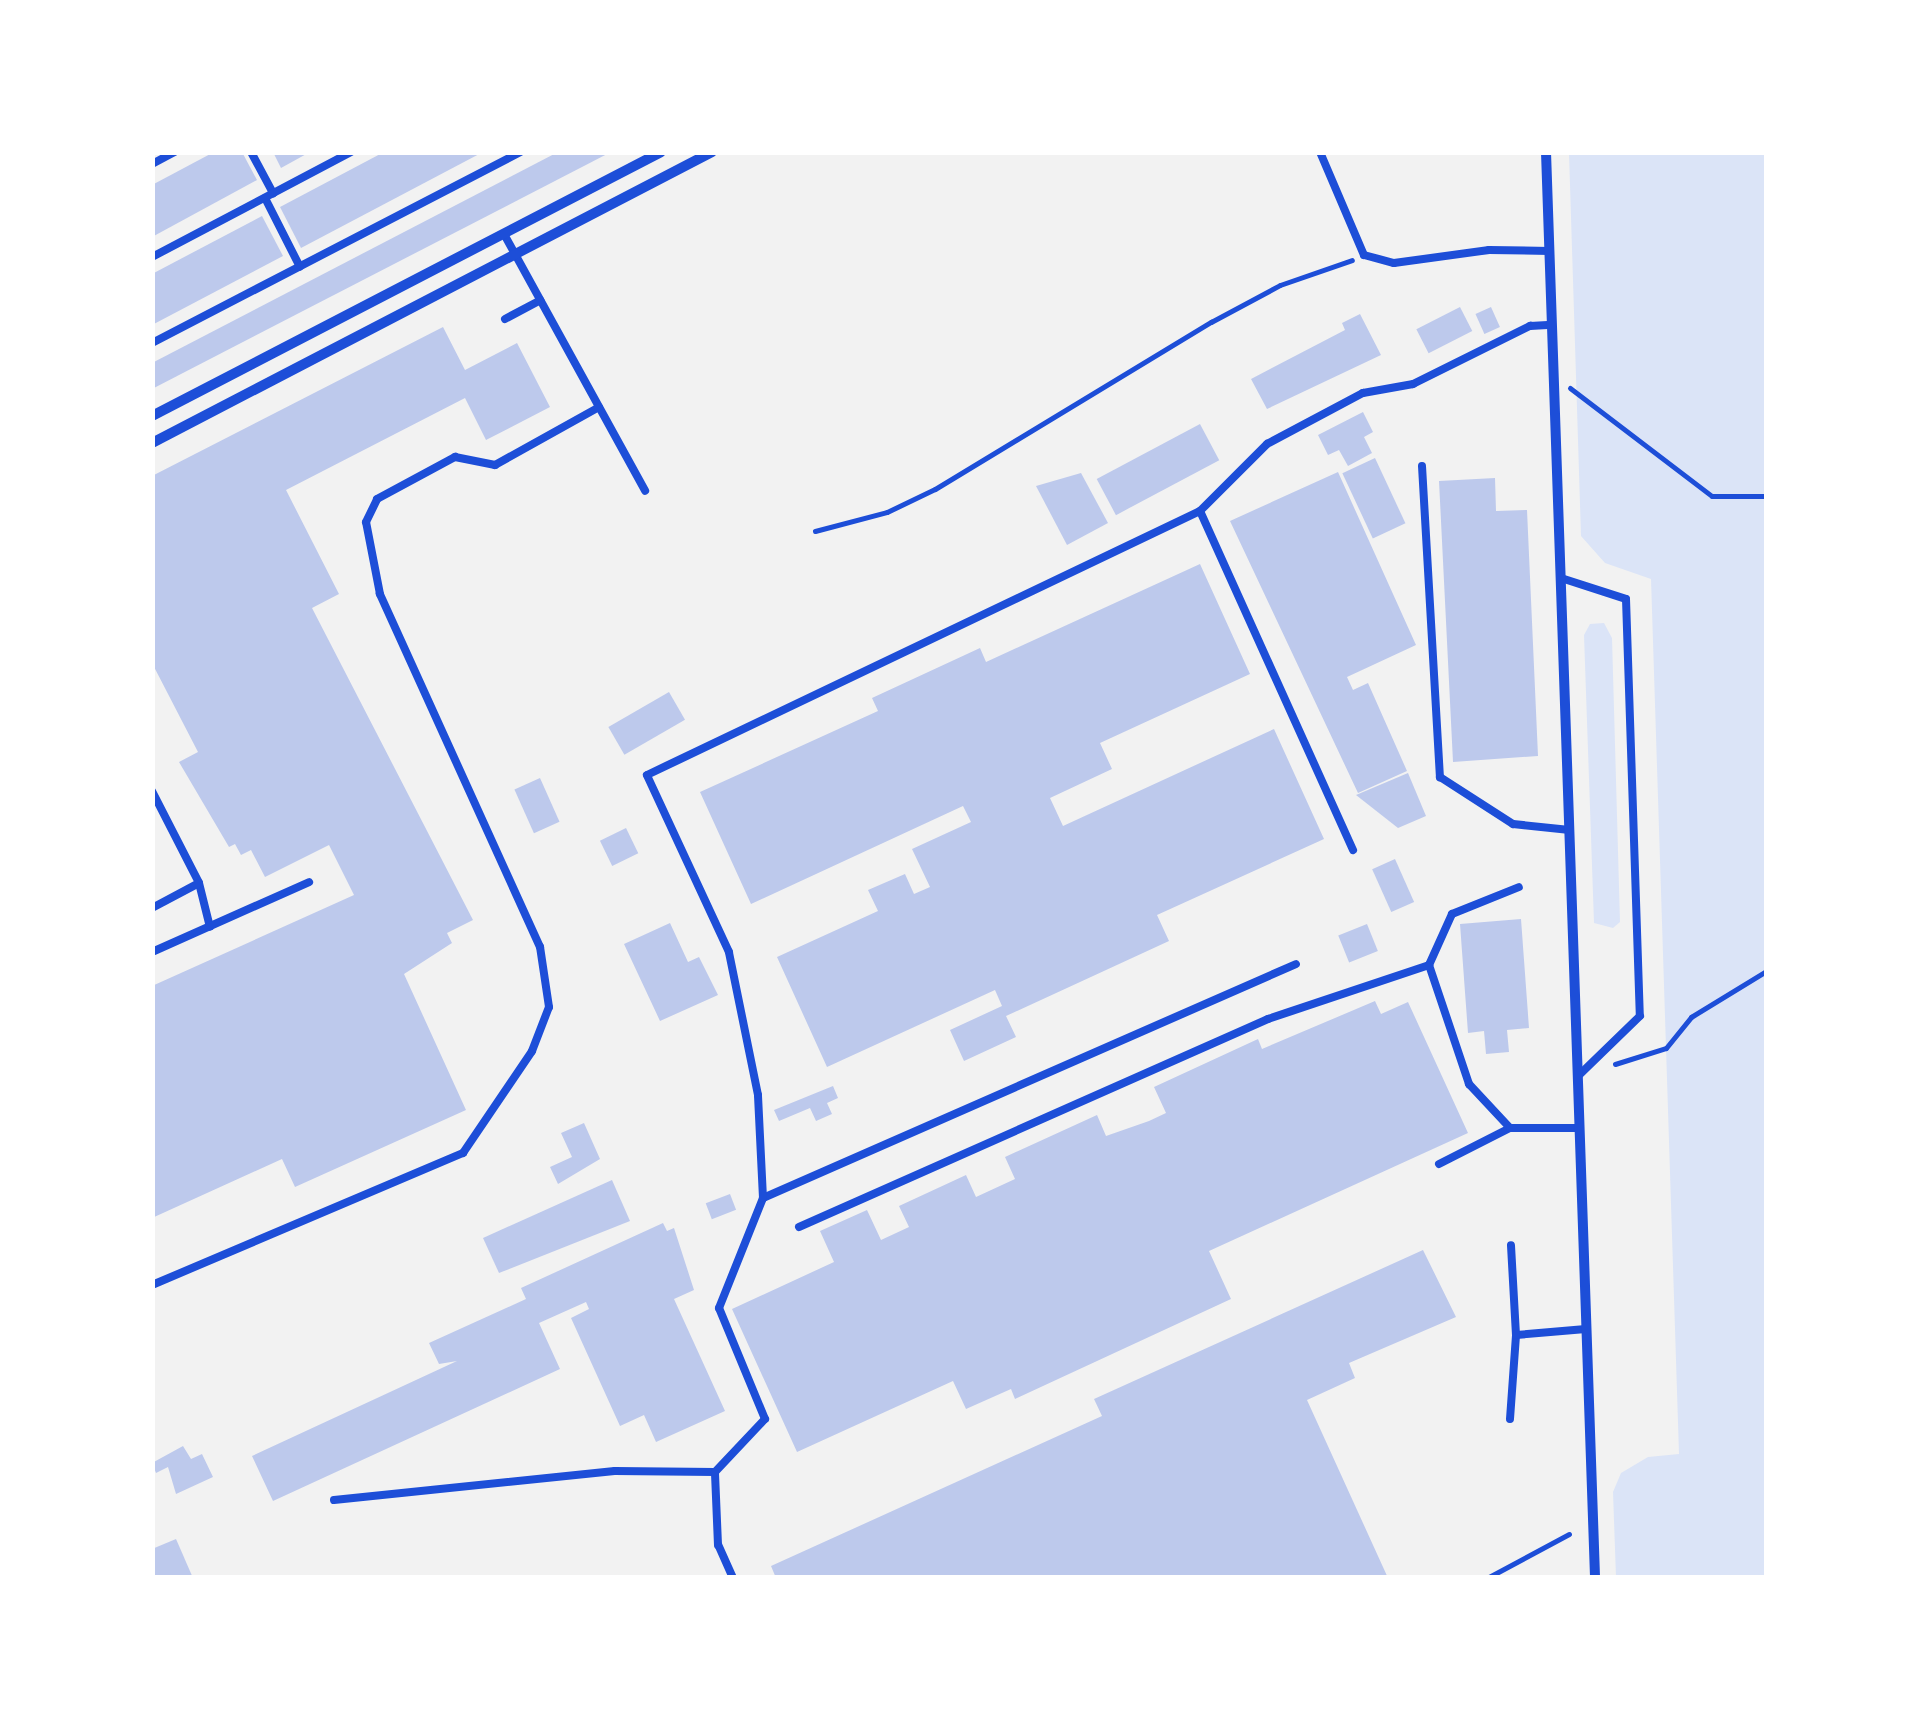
<!DOCTYPE html>
<style>
body{margin:0}
#map{position:relative;width:1919px;height:1730px;overflow:hidden;background:#f2f2f2;font-family:"Nunito Sans",sans-serif}
div>[style]{position:absolute}
[style*='--x']{left:calc(var(--x)*1px);top:calc(var(--y)*1px);width:calc(var(--w)*1px);rotate:calc(var(--a)*1deg)}
.green>*{inset:0;background:#dbe4f7}
.building>*{inset:0;background:#bdc9ec;transform-origin:0 0}
.path>*{height:5px;margin:-2.5px;padding:0 2.5px;transform-origin:2.5px;border-radius:2.5px;background:#1d4ed8}
.service>*{height:8px;margin:-4px;padding:0 4px;transform-origin:4px;border-radius:4px;background:#1d4ed8}
.minor>*{height:10px;margin:-5px;padding:0 5px;transform-origin:5px;border-radius:5px;background:#1d4ed8}
span{translate:-50% -50%;white-space:nowrap;text-align:center;line-height:1.15;-webkit-text-stroke:10px #fff;paint-order:stroke}
.frame{position:absolute;inset:0;border:155px solid #fff;pointer-events:none}
</style>
<div id="map">
<div class="green">
<i style="clip-path:polygon(1569px 153px,1766px 153px,1766px 1577px,1616px 1577px,1613px 1492px,1621px 1473px,1648px 1457px,1679px 1454px,1651px 579px,1605px 563px,1581px 536px)"></i>
<i style="clip-path:polygon(1604px 623px,1612px 638px,1620px 922px,1613px 928px,1594px 923px,1584px 635px,1590px 624px)"></i>
</div>
<div class="building">
<i style="clip-path:polygon(214px 152px,242px 152px,257px 180px,152px 237px,152px 185px)"></i>
<i style="clip-path:polygon(273px 152px,310px 152px,281px 168px)"></i>
<i style="clip-path:polygon(384px 152px,483px 152px,301px 248px,280px 207px)"></i>
<i style="clip-path:polygon(558px 152px,611px 152px,152px 389px,152px 363px)"></i>
<i style="clip-path:polygon(262px 216px,283px 256px,152px 325px,152px 274px)"></i>
<i style="left:1460px;top:307px;width:27px;height:49px;rotate:63deg"></i>
<i style="left:1491px;top:307px;width:22px;height:17px;rotate:66deg"></i>
<i style="clip-path:polygon(1360px 314px,1381px 355px,1267px 409px,1251px 379px,1345px 330px,1342px 323px)"></i>
<i style="clip-path:polygon(443px 327px,465px 370px,517px 343px,550px 407px,486px 440px,465px 398px,286px 490px,339px 594px,312px 608px,473px 920px,447px 933px,452px 943px,404px 974px,466px 1110px,295px 1187px,282px 1159px,152px 1218px,152px 986px,354px 895px,329px 845px,265px 877px,251px 850px,241px 855px,235px 844px,229px 847px,179px 762px,198px 752px,152px 663px,152px 476px)"></i>
<i style="clip-path:polygon(1363px 412px,1373px 432px,1364px 437px,1372px 453px,1348px 466px,1339px 450px,1328px 455px,1318px 435px)"></i>
<i style="left:1200px;top:424px;width:41px;height:117px;rotate:62deg"></i>
<i style="left:1375px;top:458px;width:72px;height:36px;rotate:65deg"></i>
<i style="clip-path:polygon(1338px 472px,1416px 645px,1347px 677px,1353px 690px,1368px 683px,1407px 771px,1358px 793px,1230px 521px)"></i>
<i style="clip-path:polygon(1081px 473px,1108px 523px,1067px 545px,1036px 486px)"></i>
<i style="clip-path:polygon(1495px 478px,1496px 511px,1527px 510px,1538px 756px,1453px 762px,1439px 481px)"></i>
<i style="clip-path:polygon(1200px 564px,1250px 674px,1100px 743px,1112px 769px,1050px 798px,1063px 826px,1274px 729px,1324px 839px,1157px 915px,1169px 941px,1006px 1016px,1016px 1037px,964px 1061px,950px 1030px,1002px 1006px,995px 990px,827px 1067px,777px 957px,878px 911px,868px 890px,905px 874px,914px 894px,930px 887px,912px 849px,971px 822px,963px 806px,751px 904px,700px 792px,878px 711px,872px 698px,980px 648px,986px 662px)"></i>
<i style="left:669px;top:692px;width:32px;height:70px;rotate:60deg"></i>
<i style="clip-path:polygon(1408px 773px,1426px 816px,1398px 828px,1356px 795px)"></i>
<i style="left:540px;top:778px;width:48px;height:28px;rotate:66deg"></i>
<i style="left:626px;top:828px;width:28px;height:29px;rotate:64deg"></i>
<i style="left:1395px;top:859px;width:47px;height:25px;rotate:66deg"></i>
<i style="clip-path:polygon(1521px 919px,1529px 1028px,1507px 1030px,1509px 1052px,1486px 1054px,1484px 1031px,1468px 1033px,1460px 924px)"></i>
<i style="clip-path:polygon(670px 923px,688px 962px,699px 957px,718px 995px,660px 1021px,624px 944px)"></i>
<i style="left:1367px;top:924px;width:29px;height:31px;rotate:68deg"></i>
<i style="clip-path:polygon(1375px 1001px,1381px 1014px,1408px 1002px,1468px 1133px,1209px 1251px,1231px 1299px,1015px 1399px,1011px 1389px,966px 1409px,953px 1381px,797px 1452px,732px 1309px,834px 1262px,820px 1231px,867px 1210px,881px 1240px,909px 1227px,899px 1206px,966px 1175px,976px 1197px,1015px 1179px,1005px 1157px,1097px 1115px,1106px 1136px,1149px 1121px,1166px 1113px,1154px 1087px,1258px 1039px,1262px 1049px)"></i>
<i style="clip-path:polygon(833px 1086px,838px 1098px,827px 1103px,832px 1114px,816px 1121px,810px 1108px,779px 1121px,774px 1110px)"></i>
<i style="clip-path:polygon(584px 1123px,600px 1159px,558px 1184px,550px 1167px,572px 1157px,561px 1133px)"></i>
<i style="clip-path:polygon(612px 1180px,630px 1221px,499px 1273px,483px 1238px)"></i>
<i style="left:730px;top:1194px;width:17px;height:26px;rotate:69deg"></i>
<i style="clip-path:polygon(663px 1223px,667px 1231px,674px 1228px,694px 1290px,674px 1299px,725px 1411px,656px 1442px,644px 1415px,620px 1426px,571px 1318px,589px 1309px,586px 1302px,539px 1323px,560px 1369px,273px 1501px,252px 1456px,457px 1361px,439px 1364px,429px 1343px,526px 1299px,521px 1288px)"></i>
<i style="clip-path:polygon(1423px 1250px,1456px 1317px,1349px 1363px,1355px 1378px,1307px 1400px,1388px 1578px,776px 1578px,771px 1566px,1102px 1416px,1094px 1399px)"></i>
<i style="clip-path:polygon(183px 1446px,191px 1459px,202px 1454px,213px 1477px,176px 1494px,168px 1467px,156px 1473px,152px 1463px)"></i>
<i style="clip-path:polygon(176px 1539px,193px 1578px,152px 1578px,152px 1549px)"></i>
</div>
<div class="path">
<i style="--x:1570;--y:388;--w:178;--a:37.3"></i>
<i style="--x:1712;--y:496;--w:54;--a:0"></i>
<i style="--x:815;--y:531;--w:74;--a:-14.8"></i>
<i style="--x:887;--y:512;--w:53;--a:-25.6"></i>
<i style="--x:935;--y:489;--w:323;--a:-31.2"></i>
<i style="--x:1211;--y:322;--w:78;--a:-28.2"></i>
<i style="--x:1280;--y:285;--w:76;--a:-19.1"></i>
<i style="--x:1615;--y:1064;--w:53;--a:-17.4"></i>
<i style="--x:1666;--y:1048;--w:40;--a:-51"></i>
<i style="--x:1691;--y:1017;--w:88;--a:-31.5"></i>
<i style="--x:1487;--y:1578;--w:93;--a:-28.2"></i>
</div>
<div class="service">
<i style="--x:251;--y:152;--w:47;--a:61.8"></i>
<i style="--x:1320;--y:152;--w:112;--a:66.9"></i>
<i style="--x:1364;--y:255;--w:31;--a:15"></i>
<i style="--x:1394;--y:263;--w:96;--a:-7.8"></i>
<i style="--x:1489;--y:250;--w:61;--a:0.9"></i>
<i style="--x:152;--y:164;--w:26;--a:-28"></i>
<i style="--x:265;--y:198;--w:77;--a:63.1"></i>
<i style="--x:504;--y:234;--w:293;--a:61.2"></i>
<i style="--x:152;--y:257;--w:225;--a:-27.8"></i>
<i style="--x:505;--y:319;--w:40;--a:-28"></i>
<i style="--x:152;--y:343;--w:415;--a:-27.4"></i>
<i style="--x:1422;--y:466;--w:312;--a:86.7"></i>
<i style="--x:1440;--y:777;--w:87;--a:32.8"></i>
<i style="--x:1513;--y:824;--w:57;--a:6"></i>
<i style="--x:1200;--y:511;--w:372;--a:65.7"></i>
<i style="--x:1561;--y:578;--w:68;--a:17.9"></i>
<i style="--x:1626;--y:599;--w:417;--a:88.1"></i>
<i style="--x:1640;--y:1016;--w:86;--a:135.9"></i>
<i style="--x:152;--y:791;--w:103;--a:62.9"></i>
<i style="--x:199;--y:883;--w:45;--a:76"></i>
<i style="--x:152;--y:908;--w:53;--a:-28"></i>
<i style="--x:152;--y:952;--w:172;--a:-24"></i>
<i style="--x:1429;--y:965;--w:56;--a:-65.7"></i>
<i style="--x:1452;--y:914;--w:72;--a:-21.9"></i>
<i style="--x:1439;--y:1164;--w:80;--a:-26.9"></i>
<i style="--x:763;--y:1198;--w:582;--a:-23.7"></i>
<i style="--x:799;--y:1227;--w:513;--a:-23.92"></i>
<i style="--x:1268;--y:1019;--w:170;--a:-18.5"></i>
<i style="--x:1429;--y:965;--w:126;--a:71.4"></i>
<i style="--x:1469;--y:1084;--w:60;--a:47"></i>
<i style="--x:1510;--y:1128;--w:70;--a:0"></i>
<i style="--x:152;--y:1285;--w:338;--a:-23"></i>
<i style="--x:463;--y:1153;--w:123;--a:-55.9"></i>
<i style="--x:532;--y:1051;--w:47;--a:-68.9"></i>
<i style="--x:549;--y:1007;--w:61;--a:-98.5"></i>
<i style="--x:540;--y:947;--w:388;--a:-114.4"></i>
<i style="--x:380;--y:594;--w:73;--a:-101"></i>
<i style="--x:366;--y:522;--w:25;--a:-64"></i>
<i style="--x:377;--y:499;--w:89;--a:-28.3"></i>
<i style="--x:455;--y:457;--w:41;--a:11.3"></i>
<i style="--x:495;--y:465;--w:119;--a:-29.1"></i>
<i style="--x:1516;--y:1335;--w:70;--a:-4.9"></i>
<i style="--x:1510;--y:1419;--w:84;--a:-85.9"></i>
<i style="--x:1516;--y:1335;--w:90;--a:-93.2"></i>
<i style="--x:334;--y:1500;--w:282;--a:-5.9"></i>
<i style="--x:615;--y:1471;--w:100;--a:0.6"></i>
<i style="--x:733;--y:1578;--w:36;--a:-114"></i>
<i style="--x:718;--y:1545;--w:73;--a:-92.4"></i>
<i style="--x:715;--y:1472;--w:73;--a:-46.7"></i>
<i style="--x:765;--y:1419;--w:120;--a:-112.5"></i>
<i style="--x:719;--y:1308;--w:118;--a:-68.2"></i>
<i style="--x:763;--y:1198;--w:103;--a:-92.8"></i>
<i style="--x:758;--y:1095;--w:146;--a:-101.5"></i>
<i style="--x:729;--y:952;--w:195;--a:-114.9"></i>
<i style="--x:647;--y:775;--w:613;--a:-25.52"></i>
<i style="--x:1200;--y:511;--w:95;--a:-45"></i>
<i style="--x:1267;--y:444;--w:109;--a:-28"></i>
<i style="--x:1363;--y:393;--w:51;--a:-10.2"></i>
<i style="--x:1413;--y:384;--w:131;--a:-26.4"></i>
<i style="--x:1530;--y:326;--w:22;--a:-3"></i>
</div>
<div class="minor">
<i style="--x:1546;--y:152;--w:1427;--a:88.03"></i>
<i style="--x:152;--y:416;--w:573;--a:-27.41"></i>
<i style="--x:152;--y:443;--w:631;--a:-27.46"></i>
</div>
<div class="frame"></div>
</div>
